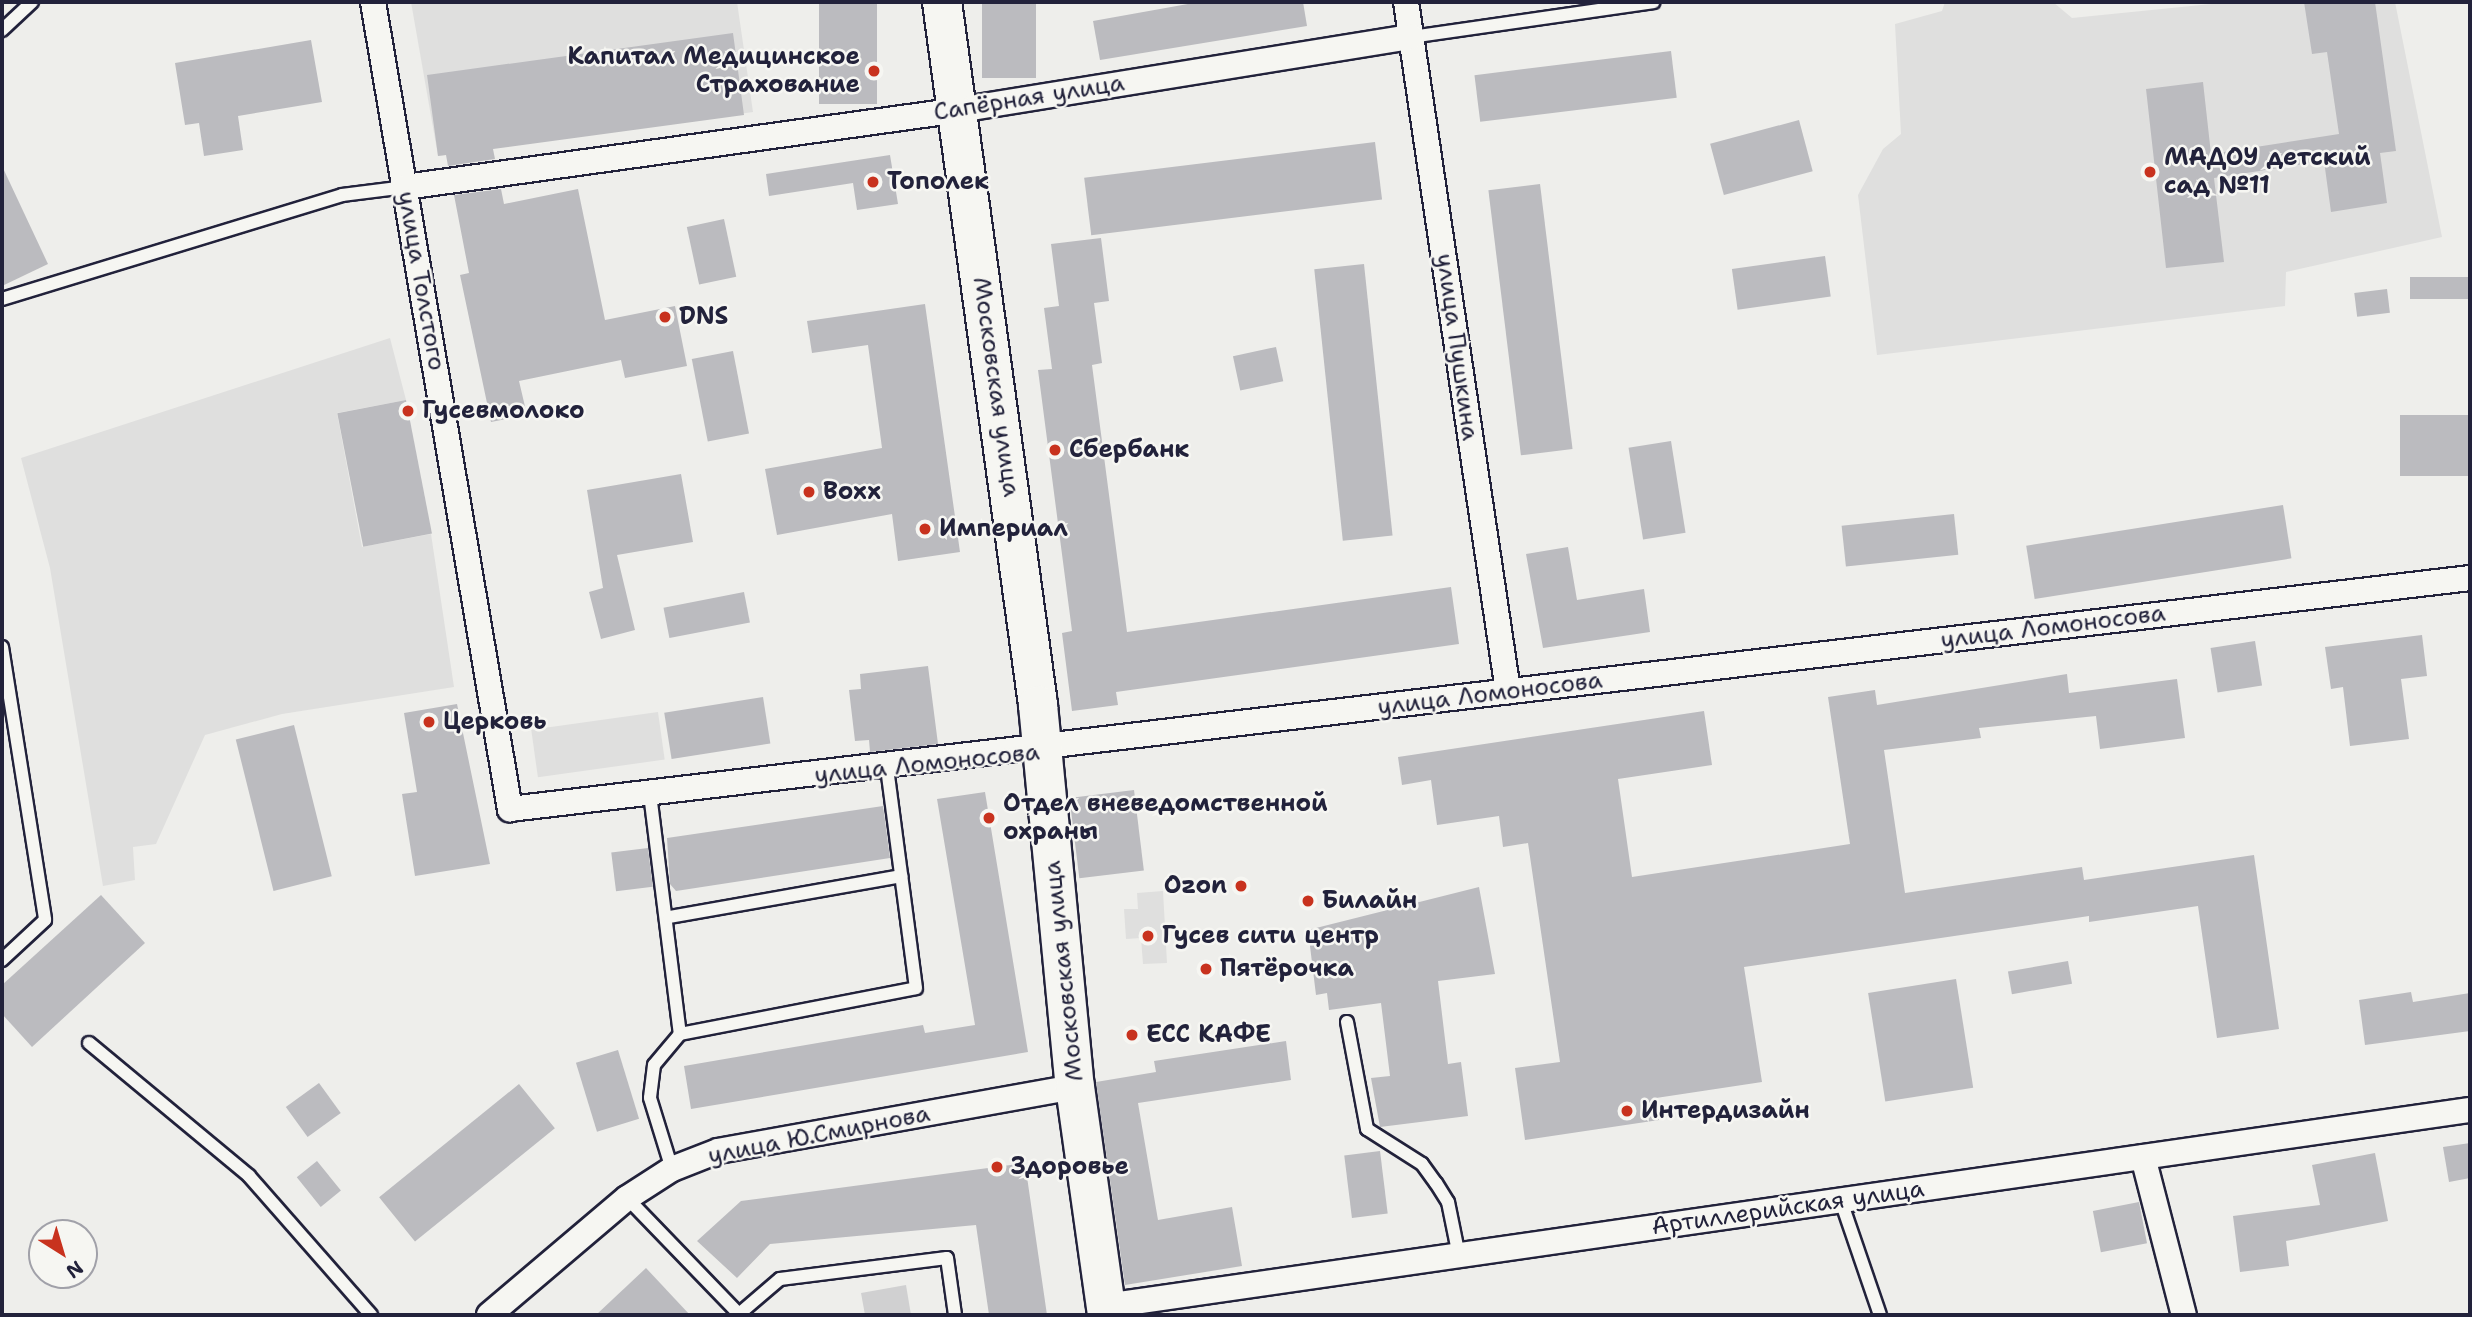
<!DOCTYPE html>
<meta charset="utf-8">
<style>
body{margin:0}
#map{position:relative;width:2472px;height:1317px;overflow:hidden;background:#eeeeeb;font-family:"Shantell Sans",sans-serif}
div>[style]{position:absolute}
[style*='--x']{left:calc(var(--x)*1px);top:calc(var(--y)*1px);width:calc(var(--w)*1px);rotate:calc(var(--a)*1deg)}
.built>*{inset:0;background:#dfdfde;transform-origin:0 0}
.green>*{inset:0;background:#d0d0d1}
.building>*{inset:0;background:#bbbbbf;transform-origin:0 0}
.roads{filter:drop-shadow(2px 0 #22223b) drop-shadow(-2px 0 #22223b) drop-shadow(0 2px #22223b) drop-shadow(0 -2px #22223b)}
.lane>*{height:12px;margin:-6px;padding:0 6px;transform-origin:6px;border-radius:6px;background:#f6f6f2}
.street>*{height:24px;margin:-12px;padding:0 12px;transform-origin:12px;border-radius:12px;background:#f6f6f2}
.primary>*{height:38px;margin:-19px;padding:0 19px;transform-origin:19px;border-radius:19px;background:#f6f6f2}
.dots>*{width:19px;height:19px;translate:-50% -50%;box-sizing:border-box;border:4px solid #f6f6f2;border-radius:50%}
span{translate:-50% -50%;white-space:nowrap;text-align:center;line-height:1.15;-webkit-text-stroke:5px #f6f6f2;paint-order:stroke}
.poi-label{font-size:24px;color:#22223b;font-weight:700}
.right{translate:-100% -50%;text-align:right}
.left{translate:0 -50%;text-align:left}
.street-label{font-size:24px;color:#22223b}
.frame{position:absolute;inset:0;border:4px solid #22223b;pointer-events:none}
.north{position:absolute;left:28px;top:1219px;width:70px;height:70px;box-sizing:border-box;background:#f6f6f2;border:2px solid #a1a1a9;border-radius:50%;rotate:143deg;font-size:19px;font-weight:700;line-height:28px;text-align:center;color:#22223b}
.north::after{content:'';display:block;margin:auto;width:24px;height:32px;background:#c8321e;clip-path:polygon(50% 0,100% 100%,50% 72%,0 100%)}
</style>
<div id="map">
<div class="built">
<i style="clip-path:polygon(411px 2px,737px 2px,753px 112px,438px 156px)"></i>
<i style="clip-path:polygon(1945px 2px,2053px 2px,2072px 18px,2231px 2px,2395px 2px,2442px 237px,2286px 272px,2285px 306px,1877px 355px,1858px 195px,1883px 149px,1901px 134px,1895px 24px,1942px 11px)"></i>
<i style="clip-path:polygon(390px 338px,406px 400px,337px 413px,362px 547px,431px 534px,454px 687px,282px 714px,205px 735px,156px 844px,133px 847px,135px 880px,103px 886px,50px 568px,21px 458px)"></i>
<i style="left:658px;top:712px;width:48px;height:128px;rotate:82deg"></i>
<i style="clip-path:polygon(1163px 891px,1167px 963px,1143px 964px,1141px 938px,1126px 939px,1124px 909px,1138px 909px,1137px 893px)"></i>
</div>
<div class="green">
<i style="clip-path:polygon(906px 1285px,911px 1315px,865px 1315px,861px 1293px)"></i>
</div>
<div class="building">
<i style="left:819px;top:2px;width:58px;height:102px"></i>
<i style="left:982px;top:2px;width:54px;height:76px"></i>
<i style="clip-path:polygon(1199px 2px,1303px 2px,1307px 26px,1100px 60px,1093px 21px)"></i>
<i style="clip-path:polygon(2304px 2px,2375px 2px,2396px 151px,2380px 153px,2387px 203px,2331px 212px,2324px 161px,2214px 178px,2224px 262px,2166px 268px,2146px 89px,2203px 82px,2211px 154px,2339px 134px,2327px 52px,2312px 54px)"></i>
<i style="clip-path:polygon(733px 33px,744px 115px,493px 149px,495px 159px,448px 166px,446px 155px,438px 156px,427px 75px)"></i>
<i style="clip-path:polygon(311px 40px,322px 102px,238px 116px,243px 150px,204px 156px,199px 123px,185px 125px,175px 63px)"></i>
<i style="left:1671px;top:51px;width:47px;height:198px;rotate:83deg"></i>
<i style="left:1799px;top:120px;width:53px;height:92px;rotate:75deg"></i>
<i style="left:1375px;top:142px;width:58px;height:293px;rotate:83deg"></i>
<i style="clip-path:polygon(890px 155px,898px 204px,857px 210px,853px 183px,769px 196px,766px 174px)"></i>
<i style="clip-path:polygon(2px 166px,48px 264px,2px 286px)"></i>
<i style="left:1540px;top:184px;width:267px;height:52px;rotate:83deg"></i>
<i style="clip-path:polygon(501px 189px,504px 204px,578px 189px,605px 320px,675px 306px,687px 366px,625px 378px,621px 360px,519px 381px,527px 415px,491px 422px,460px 275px,469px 273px,454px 195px)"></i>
<i style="left:724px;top:219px;width:59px;height:38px;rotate:78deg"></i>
<i style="clip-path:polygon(1101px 238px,1109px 301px,1094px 303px,1102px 363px,1092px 365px,1127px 632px,1451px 587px,1459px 644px,1116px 692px,1118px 705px,1072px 711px,1062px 633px,1072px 631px,1038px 370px,1052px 369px,1044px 308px,1059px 306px,1051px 244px)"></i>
<i style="left:1825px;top:256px;width:41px;height:94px;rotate:82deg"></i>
<i style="left:1364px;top:264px;width:273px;height:50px;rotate:84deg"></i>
<i style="left:2470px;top:277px;width:22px;height:60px;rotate:90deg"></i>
<i style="left:2387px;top:289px;width:24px;height:33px;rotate:83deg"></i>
<i style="clip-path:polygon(925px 304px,960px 552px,898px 561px,892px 514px,777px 535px,765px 469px,882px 448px,868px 345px,812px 353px,807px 321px)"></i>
<i style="left:1276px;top:347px;width:35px;height:44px;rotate:78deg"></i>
<i style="left:733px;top:351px;width:84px;height:42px;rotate:79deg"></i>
<i style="left:406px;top:400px;width:136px;height:70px;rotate:79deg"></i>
<i style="left:2470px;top:415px;width:61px;height:70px;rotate:90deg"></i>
<i style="left:1671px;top:441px;width:93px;height:43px;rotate:81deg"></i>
<i style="clip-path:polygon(681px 474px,693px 542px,617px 555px,635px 630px,601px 639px,589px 592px,603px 588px,587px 490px)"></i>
<i style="left:2283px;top:505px;width:54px;height:260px;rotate:81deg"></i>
<i style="left:1954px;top:514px;width:41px;height:113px;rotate:84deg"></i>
<i style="clip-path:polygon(1568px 547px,1577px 600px,1644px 589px,1650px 632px,1543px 648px,1526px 554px)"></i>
<i style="left:744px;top:592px;width:31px;height:82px;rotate:79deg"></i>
<i style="clip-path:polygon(2422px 635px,2427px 676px,2401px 679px,2409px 739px,2350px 746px,2343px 687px,2331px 689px,2325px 647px)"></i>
<i style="left:2255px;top:641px;width:45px;height:45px;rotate:81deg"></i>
<i style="clip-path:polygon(928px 666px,938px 744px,870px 752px,869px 740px,855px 741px,849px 690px,861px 689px,860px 674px)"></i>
<i style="clip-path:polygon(2067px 674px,2069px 693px,2177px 679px,2185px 738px,2100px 749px,2096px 716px,1979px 728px,1981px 738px,1884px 750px,1905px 893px,2082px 867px,2084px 880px,2254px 855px,2279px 1029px,2217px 1038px,2198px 906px,2089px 922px,2089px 916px,1744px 967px,1762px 1082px,1656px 1098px,1659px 1120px,1525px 1140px,1515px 1068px,1560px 1062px,1528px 843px,1503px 847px,1499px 816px,1437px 825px,1431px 780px,1402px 785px,1398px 757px,1704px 711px,1712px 765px,1618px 779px,1632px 877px,1850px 844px,1828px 697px,1875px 690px,1877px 705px)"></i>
<i style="left:763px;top:697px;width:47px;height:100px;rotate:81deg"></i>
<i style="clip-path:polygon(457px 704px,490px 864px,415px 876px,402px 794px,417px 792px,404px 713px)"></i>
<i style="left:294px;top:725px;width:156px;height:60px;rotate:76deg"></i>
<i style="left:1134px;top:790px;width:81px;height:65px;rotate:83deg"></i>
<i style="clip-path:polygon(985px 792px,1028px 1052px,691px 1109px,684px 1066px,923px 1025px,925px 1033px,975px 1025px,937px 799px)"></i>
<i style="clip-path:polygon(883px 806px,890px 858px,676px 891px,670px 884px,667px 838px)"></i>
<i style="left:648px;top:848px;width:39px;height:37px;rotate:83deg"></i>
<i style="clip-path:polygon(1479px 887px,1495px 974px,1438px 981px,1448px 1064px,1461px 1062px,1468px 1116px,1380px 1127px,1371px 1078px,1390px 1076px,1381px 1003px,1329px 1010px,1327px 993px,1316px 995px,1308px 930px)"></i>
<i style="clip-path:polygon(101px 895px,145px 943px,32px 1047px,2px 1014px,2px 985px)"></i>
<i style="left:2068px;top:961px;width:23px;height:61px;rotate:80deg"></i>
<i style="left:1956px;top:979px;width:110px;height:89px;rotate:81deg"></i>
<i style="clip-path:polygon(2411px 992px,2413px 1002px,2470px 993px,2470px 1031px,2365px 1045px,2359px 1000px)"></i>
<i style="clip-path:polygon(1286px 1041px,1291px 1080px,1138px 1103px,1158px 1220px,1232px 1207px,1242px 1266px,1125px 1285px,1096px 1082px,1156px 1072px,1154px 1061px)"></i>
<i style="left:618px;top:1050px;width:72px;height:44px;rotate:73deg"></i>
<i style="left:319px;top:1083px;width:37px;height:41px;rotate:54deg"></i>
<i style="left:519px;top:1084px;width:57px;height:180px;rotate:51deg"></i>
<i style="clip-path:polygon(2470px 1143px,2470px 1178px,2449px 1182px,2443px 1147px)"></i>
<i style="left:1380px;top:1151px;width:63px;height:36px;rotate:83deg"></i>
<i style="clip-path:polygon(2375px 1153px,2388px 1221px,2286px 1241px,2289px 1266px,2240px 1272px,2233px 1216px,2320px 1205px,2312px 1165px)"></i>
<i style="left:317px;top:1161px;width:38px;height:26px;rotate:51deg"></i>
<i style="clip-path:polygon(1025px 1163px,1047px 1315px,989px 1315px,976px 1225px,770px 1244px,737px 1278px,697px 1241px,741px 1201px)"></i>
<i style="left:2139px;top:1202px;width:42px;height:47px;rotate:79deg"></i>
<i style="clip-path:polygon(646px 1268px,690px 1315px,596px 1315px)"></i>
</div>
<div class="roads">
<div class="lane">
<i style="--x:2;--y:30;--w:41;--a:-43"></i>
<i style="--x:1411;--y:37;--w:245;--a:-8.2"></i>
<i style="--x:2;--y:299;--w:356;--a:-17"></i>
<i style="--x:342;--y:195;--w:64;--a:-7.2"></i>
<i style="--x:2;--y:647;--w:276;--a:81"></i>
<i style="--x:45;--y:920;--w:59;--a:137.1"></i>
<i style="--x:650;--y:794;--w:242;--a:82.9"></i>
<i style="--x:680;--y:1034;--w:40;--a:130"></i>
<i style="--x:654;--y:1065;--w:33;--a:97"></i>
<i style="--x:650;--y:1098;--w:74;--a:72.8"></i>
<i style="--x:669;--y:917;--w:236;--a:-10"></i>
<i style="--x:1347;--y:1022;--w:109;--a:79.4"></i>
<i style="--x:1367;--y:1129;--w:65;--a:32.5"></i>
<i style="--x:1422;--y:1164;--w:24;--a:54"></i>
<i style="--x:1436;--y:1183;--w:22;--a:58"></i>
<i style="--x:1448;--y:1202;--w:55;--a:78.5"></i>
<i style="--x:680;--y:1034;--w:240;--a:-11"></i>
<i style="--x:916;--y:988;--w:222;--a:-97.5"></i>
<i style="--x:89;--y:1043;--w:208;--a:39.7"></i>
<i style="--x:249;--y:1176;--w:185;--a:48.7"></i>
<i style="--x:627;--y:1198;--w:161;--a:46"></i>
<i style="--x:739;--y:1314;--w:54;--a:-40.5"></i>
<i style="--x:780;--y:1279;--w:168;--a:-7.2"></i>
<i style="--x:947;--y:1258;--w:58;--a:82"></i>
<i style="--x:1841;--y:1201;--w:120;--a:71.1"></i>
</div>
<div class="street">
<i style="--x:373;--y:2;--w:819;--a:80.37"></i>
<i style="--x:510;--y:809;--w:1974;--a:-6.72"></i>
<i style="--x:1406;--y:2;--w:697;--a:81.58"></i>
<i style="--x:405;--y:187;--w:559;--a:-7.91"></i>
<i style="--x:959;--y:110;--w:458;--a:-9.2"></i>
<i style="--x:2143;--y:1157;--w:163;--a:75.5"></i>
<i style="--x:1106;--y:1306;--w:1378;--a:-8.18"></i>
<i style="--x:489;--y:1315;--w:181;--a:-40.3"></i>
<i style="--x:627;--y:1198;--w:54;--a:-32.8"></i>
<i style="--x:672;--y:1169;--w:49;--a:-21.4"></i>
<i style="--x:718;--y:1151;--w:363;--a:-10.2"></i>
</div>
<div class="primary">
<i style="--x:942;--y:2;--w:710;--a:82.22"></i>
<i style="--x:1038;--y:705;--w:384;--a:84.5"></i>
<i style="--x:1075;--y:1087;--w:230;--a:82"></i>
</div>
</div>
<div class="dots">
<i style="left:874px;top:71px;background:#c8321e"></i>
<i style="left:2150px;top:172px;background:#c8321e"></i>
<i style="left:873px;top:182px;background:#c8321e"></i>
<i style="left:665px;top:317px;background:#c8321e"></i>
<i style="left:408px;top:411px;background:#c8321e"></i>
<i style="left:1055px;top:450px;background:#c8321e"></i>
<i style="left:809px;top:492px;background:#c8321e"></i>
<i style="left:925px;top:529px;background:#c8321e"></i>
<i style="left:429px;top:722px;background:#c8321e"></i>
<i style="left:989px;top:818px;background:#c8321e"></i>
<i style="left:1241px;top:886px;background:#c8321e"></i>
<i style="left:1308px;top:901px;background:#c8321e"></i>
<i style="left:1148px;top:936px;background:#c8321e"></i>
<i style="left:1206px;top:969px;background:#c8321e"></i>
<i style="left:1132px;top:1035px;background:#c8321e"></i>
<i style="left:1627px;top:1111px;background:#c8321e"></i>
<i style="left:997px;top:1167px;background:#c8321e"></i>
</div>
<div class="poi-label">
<span class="right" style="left:860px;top:71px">Капитал Медицинское<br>Страхование</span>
<span class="left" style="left:2164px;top:172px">МАДОУ детский<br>сад №11</span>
<span class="left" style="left:887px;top:182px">Тополек</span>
<span class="left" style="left:679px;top:317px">DNS</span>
<span class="left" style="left:422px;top:411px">Гусевмолоко</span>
<span class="left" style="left:1069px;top:450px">Сбербанк</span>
<span class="left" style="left:823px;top:492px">Boxx</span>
<span class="left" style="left:939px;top:529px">Империал</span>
<span class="left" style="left:443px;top:722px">Церковь</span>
<span class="left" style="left:1003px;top:818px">Отдел вневедомственной<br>охраны</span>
<span class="right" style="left:1227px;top:886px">Ozon</span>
<span class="left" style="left:1322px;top:901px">Билайн</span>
<span class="left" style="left:1162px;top:936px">Гусев сити центр</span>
<span class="left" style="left:1220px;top:969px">Пятёрочка</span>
<span class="left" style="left:1146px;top:1035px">ЕСС КАФЕ</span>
<span class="left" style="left:1641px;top:1111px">Интердизайн</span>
<span class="left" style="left:1011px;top:1167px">Здоровье</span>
</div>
<div class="street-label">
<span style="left:1029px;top:98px;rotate:-9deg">Сапёрная улица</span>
<span style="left:421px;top:281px;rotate:80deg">улица Толстого</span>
<span style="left:1457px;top:347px;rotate:82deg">улица Пушкина</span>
<span style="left:996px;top:387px;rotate:82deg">Московская улица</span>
<span style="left:2053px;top:627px;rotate:-7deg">улица Ломоносова</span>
<span style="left:1490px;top:694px;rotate:-7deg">улица Ломоносова</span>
<span style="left:927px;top:764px;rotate:-6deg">улица Ломоносова</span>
<span style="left:1064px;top:971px;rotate:-96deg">Московская улица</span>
<span style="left:819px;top:1135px;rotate:-11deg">улица Ю.Смирнова</span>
<span style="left:1788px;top:1208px;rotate:-8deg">Артиллерийская улица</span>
</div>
<div class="frame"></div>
<div class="north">N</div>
</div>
